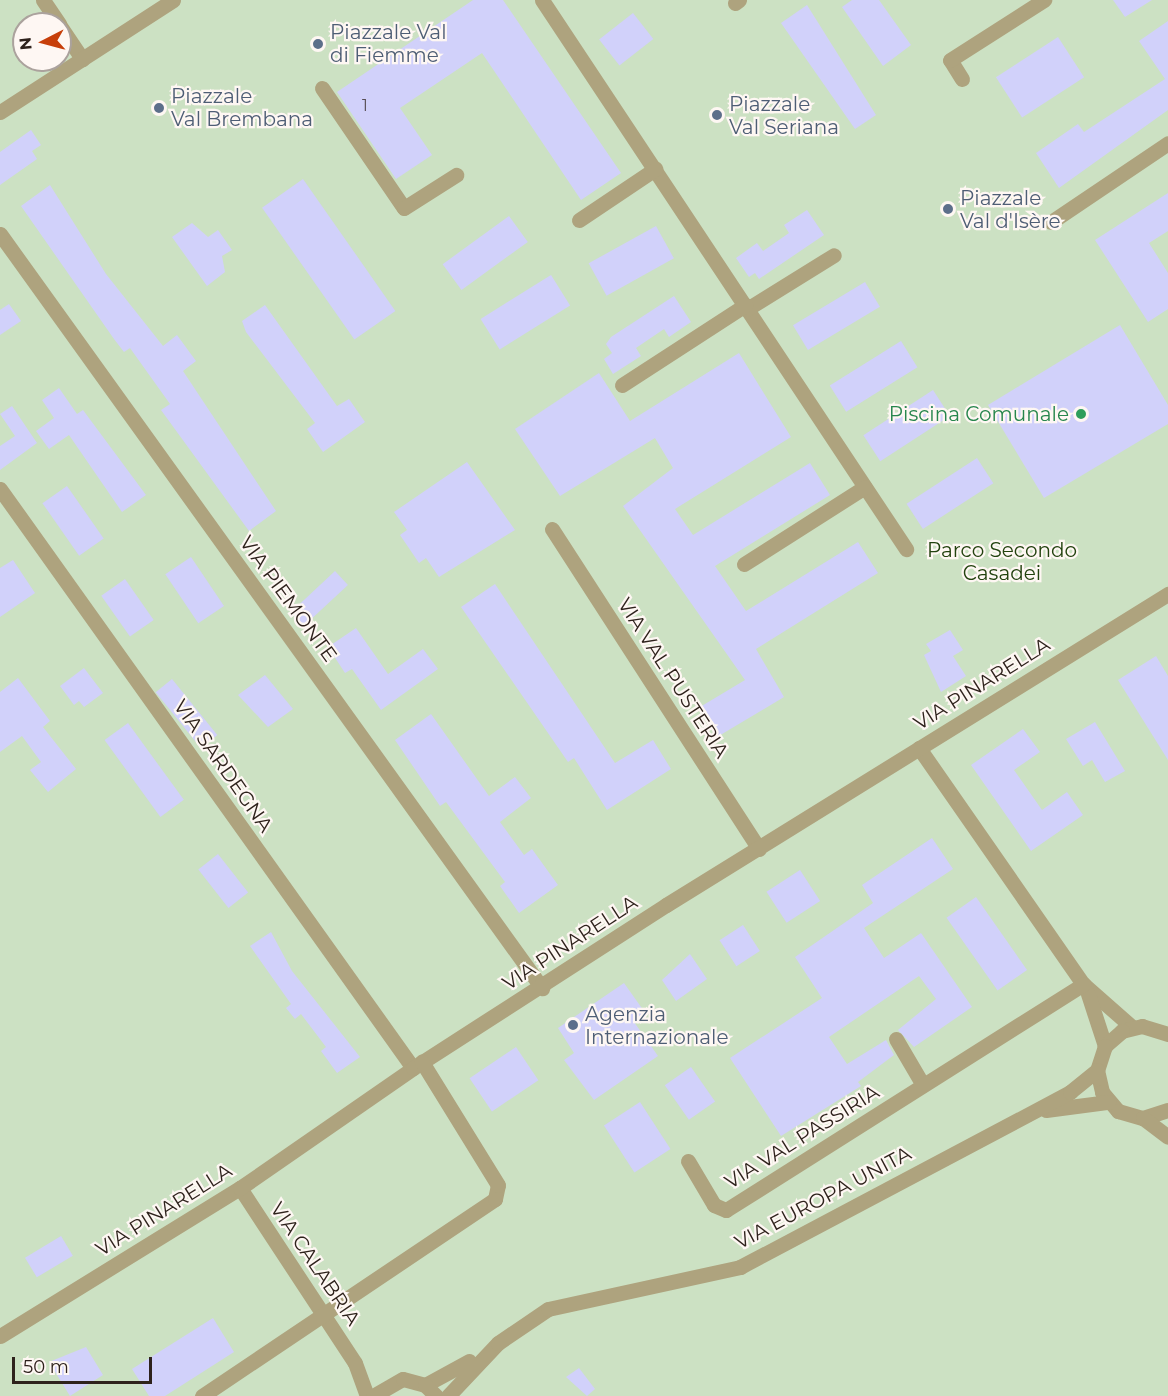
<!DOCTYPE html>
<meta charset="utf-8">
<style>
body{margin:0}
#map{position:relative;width:1168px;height:1396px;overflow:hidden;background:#fef7f3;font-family:Montserrat,sans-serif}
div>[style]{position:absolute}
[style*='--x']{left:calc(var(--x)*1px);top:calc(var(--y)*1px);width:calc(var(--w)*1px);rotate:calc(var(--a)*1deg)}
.green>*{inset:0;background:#cce1c3}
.building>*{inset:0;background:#d1d1fa;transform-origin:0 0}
.minor>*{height:15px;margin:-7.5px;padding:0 7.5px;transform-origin:7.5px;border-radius:7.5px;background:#aea37e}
.dots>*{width:16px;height:16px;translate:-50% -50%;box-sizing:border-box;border:3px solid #fef7f3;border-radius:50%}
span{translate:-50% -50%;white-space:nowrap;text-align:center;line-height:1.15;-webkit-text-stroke:4.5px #fef7f3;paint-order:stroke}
.number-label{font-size:16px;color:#574e54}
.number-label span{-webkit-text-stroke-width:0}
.service-label{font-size:20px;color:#4e5e75}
.left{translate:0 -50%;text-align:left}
.leisure-label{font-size:20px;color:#27864d}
.right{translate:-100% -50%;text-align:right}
.park-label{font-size:20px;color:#22420e}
.street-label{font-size:20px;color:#2e221c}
.north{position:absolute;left:12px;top:12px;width:60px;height:60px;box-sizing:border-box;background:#fef7f3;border:2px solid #aba29d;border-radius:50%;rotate:264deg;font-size:16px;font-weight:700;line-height:24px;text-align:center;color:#2e221c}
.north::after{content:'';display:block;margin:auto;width:21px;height:27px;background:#c73f0a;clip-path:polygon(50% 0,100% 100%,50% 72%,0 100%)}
.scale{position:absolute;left:12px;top:1357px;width:140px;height:27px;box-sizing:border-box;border:3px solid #2e221c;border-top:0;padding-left:8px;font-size:18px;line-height:21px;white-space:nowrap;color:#2e221c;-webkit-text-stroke:4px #fef7f3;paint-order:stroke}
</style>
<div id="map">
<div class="green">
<i style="clip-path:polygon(evenodd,0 0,1168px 0,1168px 1396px,0 1396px,0 0,24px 24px,60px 24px,60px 60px,24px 60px,24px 24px)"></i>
</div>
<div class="building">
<i style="clip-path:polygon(473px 0,503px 0,621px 173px,581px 200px,482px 53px,400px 108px,432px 155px,396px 179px,337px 92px)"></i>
<i style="clip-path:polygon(852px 0,879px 0,911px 45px,883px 66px,842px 7px)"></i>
<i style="clip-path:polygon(1113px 0,1152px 0,1125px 17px)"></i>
<i style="clip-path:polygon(807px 5px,876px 115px,855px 129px,781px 23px)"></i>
<i style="left:633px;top:13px;width:33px;height:43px;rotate:52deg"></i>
<i style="clip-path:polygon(1168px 21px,1168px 110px,1059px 188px,1036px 153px,1078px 124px,1084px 132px,1165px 79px,1139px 41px)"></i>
<i style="left:1058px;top:37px;width:48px;height:74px;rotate:57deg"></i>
<i style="clip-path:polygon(31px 130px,41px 145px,32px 151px,37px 159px,0 185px,0 152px)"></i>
<i style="left:303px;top:179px;width:161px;height:50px;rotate:55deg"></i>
<i style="clip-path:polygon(50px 185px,106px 274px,163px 346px,177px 335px,196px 361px,183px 371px,276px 511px,249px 531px,161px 410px,170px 404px,130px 348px,124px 352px,114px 339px,21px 206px)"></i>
<i style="clip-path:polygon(1168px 193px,1168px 231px,1149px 243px,1168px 273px,1168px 309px,1148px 322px,1095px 240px)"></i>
<i style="clip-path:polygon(807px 210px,824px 235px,759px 279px,755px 273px,749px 277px,736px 258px,757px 243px,763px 251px,789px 233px,784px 225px)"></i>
<i style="left:509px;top:216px;width:32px;height:82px;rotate:54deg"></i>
<i style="clip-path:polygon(192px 223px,208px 237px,218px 230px,232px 250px,222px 256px,225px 272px,207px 286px,172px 237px)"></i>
<i style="left:656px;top:226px;width:37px;height:77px;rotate:61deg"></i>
<i style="left:551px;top:275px;width:36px;height:83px;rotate:58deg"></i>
<i style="left:865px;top:282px;width:29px;height:84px;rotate:59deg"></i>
<i style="clip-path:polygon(674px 296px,691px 322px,669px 337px,664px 329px,636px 348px,641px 356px,613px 374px,604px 359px,612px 353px,606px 344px,611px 337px)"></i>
<i style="clip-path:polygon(9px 304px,21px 321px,0 335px,0 310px)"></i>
<i style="clip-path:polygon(265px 305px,337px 406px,349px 399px,365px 422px,323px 452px,307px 429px,315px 423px,246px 332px,242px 321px)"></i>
<i style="clip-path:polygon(1120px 325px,1168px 405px,1168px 424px,1044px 498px,988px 405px)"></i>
<i style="left:901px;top:341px;width:31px;height:84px;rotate:58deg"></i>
<i style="clip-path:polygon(739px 353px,791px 437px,675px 509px,693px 535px,810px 463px,830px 495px,715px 566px,746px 611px,858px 542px,878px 573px,756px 649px,784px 697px,717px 737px,700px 707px,745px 680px,623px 506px,673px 468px,655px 438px,560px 496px,515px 429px,599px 373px,630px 421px)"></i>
<i style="clip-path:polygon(59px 388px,77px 414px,83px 410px,146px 495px,122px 512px,69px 435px,49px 449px,36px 431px,54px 418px,42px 400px)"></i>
<i style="left:933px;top:390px;width:31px;height:83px;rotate:57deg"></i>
<i style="clip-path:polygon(12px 406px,37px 443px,0 470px,0 446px,15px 436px,0 414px)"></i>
<i style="left:977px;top:458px;width:30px;height:84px;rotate:57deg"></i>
<i style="clip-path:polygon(467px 462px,515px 530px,439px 577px,426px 558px,419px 563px,400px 535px,407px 530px,394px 512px)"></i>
<i style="left:67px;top:486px;width:64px;height:30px;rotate:55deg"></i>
<i style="left:191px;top:557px;width:59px;height:31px;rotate:56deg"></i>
<i style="clip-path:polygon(13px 560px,35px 593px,0 617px,0 568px)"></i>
<i style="left:335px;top:571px;width:19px;height:60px;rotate:47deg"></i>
<i style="left:125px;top:579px;width:50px;height:29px;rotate:55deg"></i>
<i style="clip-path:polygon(495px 584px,615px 763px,653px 740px,671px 769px,607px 810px,574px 758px,568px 762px,461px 607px)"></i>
<i style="clip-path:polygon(356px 628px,388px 674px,423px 649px,438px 669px,381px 710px,352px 669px,345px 673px,328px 647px)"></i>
<i style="clip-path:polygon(950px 630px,963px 650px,953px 656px,966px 676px,941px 692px,924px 655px,931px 651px,926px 644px)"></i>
<i style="clip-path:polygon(1156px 656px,1168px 676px,1168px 760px,1118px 680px)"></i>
<i style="clip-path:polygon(84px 668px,103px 693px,84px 707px,79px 701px,74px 705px,60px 686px)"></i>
<i style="clip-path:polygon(265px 675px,293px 709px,268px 727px,238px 695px)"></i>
<i style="clip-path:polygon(18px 678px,50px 721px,43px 727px,76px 769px,48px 792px,30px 770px,41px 762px,22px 736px,0 752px,0 692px)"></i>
<i style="left:172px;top:679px;width:72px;height:21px;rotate:51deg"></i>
<i style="clip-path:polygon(431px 714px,489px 796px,515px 777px,531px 798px,500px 822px,524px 855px,532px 849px,558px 885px,519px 913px,500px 886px,505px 882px,446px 802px,440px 806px,395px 740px)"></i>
<i style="clip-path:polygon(1095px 722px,1125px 771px,1105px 782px,1092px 760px,1083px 766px,1066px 739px)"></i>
<i style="left:128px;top:723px;width:95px;height:29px;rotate:54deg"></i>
<i style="clip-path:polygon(1023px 729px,1040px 752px,1014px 770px,1042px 810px,1067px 792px,1083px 815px,1031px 851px,971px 765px)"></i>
<i style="clip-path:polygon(932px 838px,953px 869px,864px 928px,884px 958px,921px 933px,972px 1007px,914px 1047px,898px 1030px,936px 999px,919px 976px,829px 1037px,847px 1064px,886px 1040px,894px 1055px,858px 1082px,861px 1086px,781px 1136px,730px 1058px,822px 998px,795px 957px,873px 903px,862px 885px)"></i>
<i style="left:218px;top:854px;width:49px;height:25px;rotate:52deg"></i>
<i style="left:800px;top:870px;width:37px;height:40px;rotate:57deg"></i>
<i style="left:976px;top:897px;width:89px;height:36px;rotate:55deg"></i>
<i style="left:743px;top:925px;width:31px;height:28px;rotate:57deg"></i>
<i style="clip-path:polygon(271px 932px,292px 971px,360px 1057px,337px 1073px,321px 1051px,326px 1047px,301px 1014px,295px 1019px,286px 1008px,291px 1004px,250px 946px)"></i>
<i style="clip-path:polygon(690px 954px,707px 979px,676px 1001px,662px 980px)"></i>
<i style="clip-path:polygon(624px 983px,646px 1014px,634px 1022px,658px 1056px,594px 1100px,564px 1060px,574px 1053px,558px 1028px)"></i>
<i style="left:516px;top:1047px;width:40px;height:56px;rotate:56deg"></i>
<i style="left:691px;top:1067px;width:42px;height:32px;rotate:55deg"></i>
<i style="left:640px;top:1102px;width:56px;height:43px;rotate:57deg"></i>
<i style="left:61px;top:1236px;width:23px;height:42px;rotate:59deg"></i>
<i style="clip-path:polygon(213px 1318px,234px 1352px,165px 1396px,149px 1396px,132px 1369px)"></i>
<i style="clip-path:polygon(86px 1347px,103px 1375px,70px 1396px,49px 1362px)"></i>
<i style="clip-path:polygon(579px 1368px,595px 1389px,587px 1396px,566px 1377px)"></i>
</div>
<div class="minor">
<i style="--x:43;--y:0;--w:29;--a:56"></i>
<i style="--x:542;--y:0;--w:659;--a:56.45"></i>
<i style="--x:735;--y:3;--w:5;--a:-37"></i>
<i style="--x:60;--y:26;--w:40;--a:56"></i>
<i style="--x:962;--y:79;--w:22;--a:-122"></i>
<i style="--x:950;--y:60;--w:112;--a:-32.6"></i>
<i style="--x:322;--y:88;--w:145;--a:55.7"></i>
<i style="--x:404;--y:208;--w:62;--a:-32.4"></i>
<i style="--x:0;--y:112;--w:206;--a:-32.9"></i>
<i style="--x:579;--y:220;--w:92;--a:-33.9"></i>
<i style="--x:1051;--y:222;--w:141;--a:-34"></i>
<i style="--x:0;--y:234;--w:929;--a:54.29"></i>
<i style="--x:747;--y:309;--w:102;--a:-31.8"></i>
<i style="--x:622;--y:385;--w:147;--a:-33"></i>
<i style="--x:0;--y:489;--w:711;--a:54.5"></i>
<i style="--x:552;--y:529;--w:381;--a:57.1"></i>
<i style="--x:744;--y:564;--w:143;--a:-32.5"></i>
<i style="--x:919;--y:748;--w:287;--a:55.2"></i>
<i style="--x:1083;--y:984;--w:65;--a:41.3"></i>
<i style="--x:1088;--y:994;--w:55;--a:71.9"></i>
<i style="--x:1168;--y:1034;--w:27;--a:-163"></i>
<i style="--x:1142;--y:1026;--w:21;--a:166"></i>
<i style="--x:1122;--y:1031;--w:23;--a:139"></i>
<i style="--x:1105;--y:1046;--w:25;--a:108"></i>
<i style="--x:1097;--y:1070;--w:23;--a:77"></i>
<i style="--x:1102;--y:1092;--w:25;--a:50"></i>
<i style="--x:1118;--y:1111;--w:26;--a:16"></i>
<i style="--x:1143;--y:1118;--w:26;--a:-18"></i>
<i style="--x:896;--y:1039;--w:53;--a:59.6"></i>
<i style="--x:1046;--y:1110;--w:63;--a:-7.4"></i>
<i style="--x:1143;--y:1118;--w:31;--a:37"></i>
<i style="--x:688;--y:1161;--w:51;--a:59.4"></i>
<i style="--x:714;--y:1205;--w:13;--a:23"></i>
<i style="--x:726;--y:1210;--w:423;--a:-32.3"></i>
<i style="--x:240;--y:1188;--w:209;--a:56.7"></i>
<i style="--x:355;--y:1363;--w:35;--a:70"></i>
<i style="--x:0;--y:1336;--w:282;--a:-31.7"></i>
<i style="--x:240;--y:1188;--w:211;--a:-34.7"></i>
<i style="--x:413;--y:1068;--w:301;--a:-32.8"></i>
<i style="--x:666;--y:905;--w:591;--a:-31.78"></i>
<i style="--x:425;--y:1385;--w:50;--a:-28.6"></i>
<i style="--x:202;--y:1396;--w:353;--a:-33.9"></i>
<i style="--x:495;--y:1199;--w:14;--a:-78"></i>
<i style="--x:498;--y:1185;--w:145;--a:-121.7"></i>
<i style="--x:373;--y:1396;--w:34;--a:-30"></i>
<i style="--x:403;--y:1379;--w:23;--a:15"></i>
<i style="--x:425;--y:1385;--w:16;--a:45"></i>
<i style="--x:448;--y:1396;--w:73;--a:-46.7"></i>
<i style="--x:498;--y:1343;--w:60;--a:-34.2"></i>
<i style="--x:548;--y:1309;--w:197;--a:-12.3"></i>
<i style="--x:740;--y:1267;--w:374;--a:-27.9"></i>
<i style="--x:1070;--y:1092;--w:35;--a:-39"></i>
</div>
<div class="dots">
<i style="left:318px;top:44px;background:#5c6f8a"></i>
<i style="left:159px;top:108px;background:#5c6f8a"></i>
<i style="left:717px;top:115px;background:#5c6f8a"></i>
<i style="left:948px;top:209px;background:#5c6f8a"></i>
<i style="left:1081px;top:414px;background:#2e9e5b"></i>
<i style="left:573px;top:1025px;background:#5c6f8a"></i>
</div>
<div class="number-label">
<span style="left:365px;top:106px">1</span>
</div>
<div class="service-label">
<span class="left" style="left:330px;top:44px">Piazzale Val<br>di Fiemme</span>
<span class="left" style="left:171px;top:108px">Piazzale<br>Val Brembana</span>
<span class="left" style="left:729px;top:116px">Piazzale<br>Val Seriana</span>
<span class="left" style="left:960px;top:210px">Piazzale<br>Val d'Isère</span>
<span class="left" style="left:585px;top:1026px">Agenzia<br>Internazionale</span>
</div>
<div class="leisure-label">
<span class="right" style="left:1069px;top:414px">Piscina Comunale</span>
</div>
<div class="park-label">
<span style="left:1002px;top:562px">Parco Secondo<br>Casadei</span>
</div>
<div class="street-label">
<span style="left:288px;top:599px;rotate:54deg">VIA PIEMONTE</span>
<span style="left:673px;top:678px;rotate:57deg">VIA VAL PUSTERIA</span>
<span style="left:982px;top:684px;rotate:-32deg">VIA PINARELLA</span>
<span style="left:223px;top:766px;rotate:55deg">VIA SARDEGNA</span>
<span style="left:570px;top:943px;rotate:-33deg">VIA PINARELLA</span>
<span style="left:802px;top:1137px;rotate:-32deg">VIA VAL PASSIRIA</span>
<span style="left:823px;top:1198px;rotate:-28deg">VIA EUROPA UNITA</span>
<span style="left:164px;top:1210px;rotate:-32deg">VIA PINARELLA</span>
<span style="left:315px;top:1264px;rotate:56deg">VIA CALABRIA</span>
</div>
<div class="north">N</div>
<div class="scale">50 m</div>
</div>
